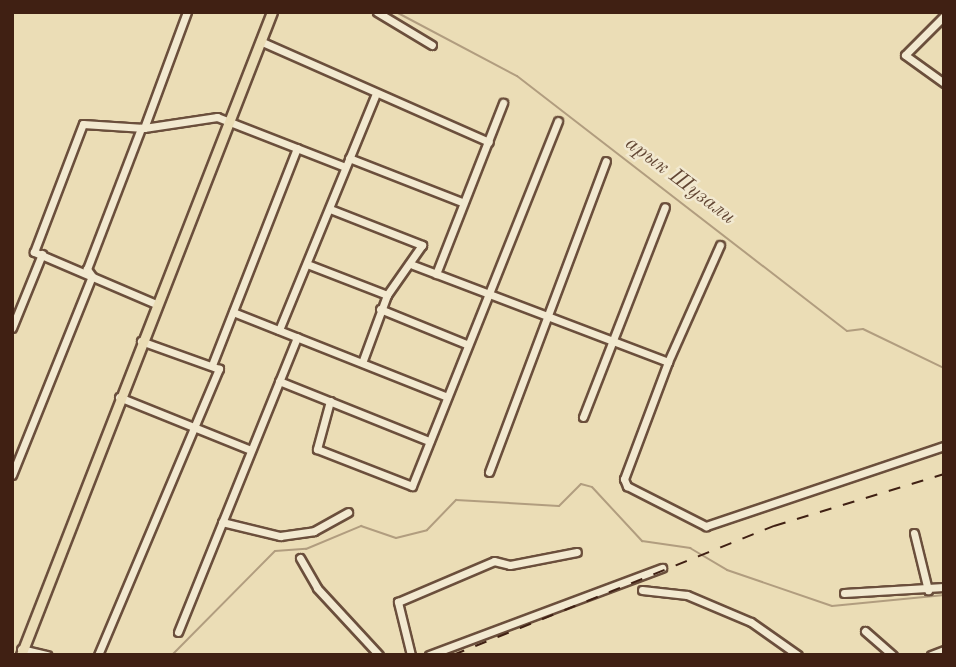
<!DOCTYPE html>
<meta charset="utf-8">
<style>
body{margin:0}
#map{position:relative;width:956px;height:667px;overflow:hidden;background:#ebddb6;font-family:"Old Standard TT",serif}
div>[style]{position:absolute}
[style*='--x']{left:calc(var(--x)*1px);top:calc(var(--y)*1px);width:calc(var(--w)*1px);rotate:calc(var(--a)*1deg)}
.stream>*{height:2px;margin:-1px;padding:0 1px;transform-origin:1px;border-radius:1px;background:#b19d7f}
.roads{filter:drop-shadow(2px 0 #6b4f3c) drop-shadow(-2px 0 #6b4f3c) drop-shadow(0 2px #6b4f3c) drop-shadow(0 -2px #6b4f3c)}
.minor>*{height:7px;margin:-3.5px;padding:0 3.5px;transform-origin:3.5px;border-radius:3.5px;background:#f2e9d0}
.major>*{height:9px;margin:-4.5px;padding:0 4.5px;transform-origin:4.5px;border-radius:4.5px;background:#ebddb6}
.rail>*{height:2px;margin-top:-1px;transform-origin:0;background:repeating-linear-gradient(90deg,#402013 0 12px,transparent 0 24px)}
span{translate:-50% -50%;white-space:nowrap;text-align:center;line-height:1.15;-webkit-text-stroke:5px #f2e9d0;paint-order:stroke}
.water-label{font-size:21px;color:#624633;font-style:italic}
.frame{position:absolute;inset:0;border:14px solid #402013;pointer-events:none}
</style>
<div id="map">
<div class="stream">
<i style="--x:396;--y:12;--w:137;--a:27.9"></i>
<i style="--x:517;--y:76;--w:417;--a:37.7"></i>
<i style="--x:847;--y:331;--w:16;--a:-7"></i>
<i style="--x:863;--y:329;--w:90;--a:25.7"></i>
<i style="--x:172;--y:655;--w:146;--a:-45.3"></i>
<i style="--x:275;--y:551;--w:31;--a:-4"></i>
<i style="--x:306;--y:549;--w:60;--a:-22.7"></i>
<i style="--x:361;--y:526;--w:37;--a:19"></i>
<i style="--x:396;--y:538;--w:32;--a:-14"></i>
<i style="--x:427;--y:530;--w:42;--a:-46"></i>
<i style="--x:456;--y:500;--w:103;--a:3.3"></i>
<i style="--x:559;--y:506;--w:31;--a:-45"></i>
<i style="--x:581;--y:484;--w:11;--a:15"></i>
<i style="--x:592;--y:487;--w:74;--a:47.2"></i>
<i style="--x:642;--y:541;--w:49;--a:8.3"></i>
<i style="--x:690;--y:548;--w:43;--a:30.7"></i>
<i style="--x:727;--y:570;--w:111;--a:18.9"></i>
<i style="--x:832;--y:606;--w:113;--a:-5.6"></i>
</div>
<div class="roads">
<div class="minor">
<i style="--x:377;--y:12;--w:64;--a:31"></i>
<i style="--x:944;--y:16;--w:55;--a:135"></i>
<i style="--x:905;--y:55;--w:48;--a:35.7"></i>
<i style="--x:260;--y:41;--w:250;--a:23.8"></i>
<i style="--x:144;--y:128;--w:124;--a:-69.7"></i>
<i style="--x:349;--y:158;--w:121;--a:21.3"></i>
<i style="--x:330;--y:209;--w:99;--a:21.4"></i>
<i style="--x:422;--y:245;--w:61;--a:125"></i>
<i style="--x:387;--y:295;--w:72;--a:110.2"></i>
<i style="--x:720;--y:245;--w:128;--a:114"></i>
<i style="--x:668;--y:362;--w:125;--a:110.6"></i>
<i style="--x:624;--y:479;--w:8;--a:67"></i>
<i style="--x:627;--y:486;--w:89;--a:26.9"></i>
<i style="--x:706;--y:526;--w:251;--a:-18.6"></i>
<i style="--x:307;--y:264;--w:86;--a:21.2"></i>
<i style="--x:413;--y:265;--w:273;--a:20.8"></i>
<i style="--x:436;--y:274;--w:184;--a:-68.6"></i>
<i style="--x:156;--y:304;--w:133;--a:-156.9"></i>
<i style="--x:34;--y:252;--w:137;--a:-69.1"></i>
<i style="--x:83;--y:124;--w:61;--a:3.8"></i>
<i style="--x:144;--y:128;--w:74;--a:-8.6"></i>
<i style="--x:217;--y:117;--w:137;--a:21.3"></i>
<i style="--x:380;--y:309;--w:93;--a:22.1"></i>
<i style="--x:233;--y:312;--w:228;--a:21.6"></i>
<i style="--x:12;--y:328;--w:80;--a:-67.9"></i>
<i style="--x:279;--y:330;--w:253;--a:-67.7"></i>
<i style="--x:212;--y:365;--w:233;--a:-68.6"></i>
<i style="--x:279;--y:381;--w:162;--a:21.8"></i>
<i style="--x:119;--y:397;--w:142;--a:21.9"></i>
<i style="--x:330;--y:401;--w:50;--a:105.2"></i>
<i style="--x:317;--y:449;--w:102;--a:21.3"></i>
<i style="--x:412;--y:486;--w:393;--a:-68.2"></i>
<i style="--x:583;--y:417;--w:225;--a:-68.7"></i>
<i style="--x:489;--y:472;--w:332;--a:-69.4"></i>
<i style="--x:12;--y:475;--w:214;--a:-68.1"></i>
<i style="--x:92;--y:276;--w:9;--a:-126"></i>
<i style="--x:87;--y:269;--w:151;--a:-69"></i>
<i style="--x:222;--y:522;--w:60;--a:13.6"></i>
<i style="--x:280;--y:536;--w:34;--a:-8"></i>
<i style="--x:314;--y:531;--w:39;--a:-29"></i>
<i style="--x:914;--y:533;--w:59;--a:76.2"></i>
<i style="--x:300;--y:558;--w:34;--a:60"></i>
<i style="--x:317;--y:588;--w:91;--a:47.2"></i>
<i style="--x:642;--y:590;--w:45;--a:6.3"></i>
<i style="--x:687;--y:595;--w:69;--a:22.9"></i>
<i style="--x:751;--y:622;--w:57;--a:35.1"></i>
<i style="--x:844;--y:593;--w:100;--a:-3.4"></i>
<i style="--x:865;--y:631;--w:37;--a:41"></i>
<i style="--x:178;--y:632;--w:318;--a:-68"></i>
<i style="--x:21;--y:649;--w:27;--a:13"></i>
<i style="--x:98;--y:655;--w:311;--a:-67.1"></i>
<i style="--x:219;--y:369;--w:83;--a:-160.3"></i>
<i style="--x:411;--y:655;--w:55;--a:-103.8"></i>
<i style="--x:398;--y:602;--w:104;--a:-23.1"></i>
<i style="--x:494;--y:561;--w:16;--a:14"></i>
<i style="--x:510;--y:565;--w:68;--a:-11"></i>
<i style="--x:429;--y:655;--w:249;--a:-20.5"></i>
<i style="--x:931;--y:655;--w:14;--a:-21"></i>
</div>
<div class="major">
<i style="--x:21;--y:655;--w:690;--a:-68.68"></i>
</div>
</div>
<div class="rail">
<i style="--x:453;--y:655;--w:346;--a:-21.9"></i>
<i style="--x:774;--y:526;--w:178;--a:-17"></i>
</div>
<div class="water-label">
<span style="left:680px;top:181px;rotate:37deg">арык Шузали</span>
</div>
<div class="frame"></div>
</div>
